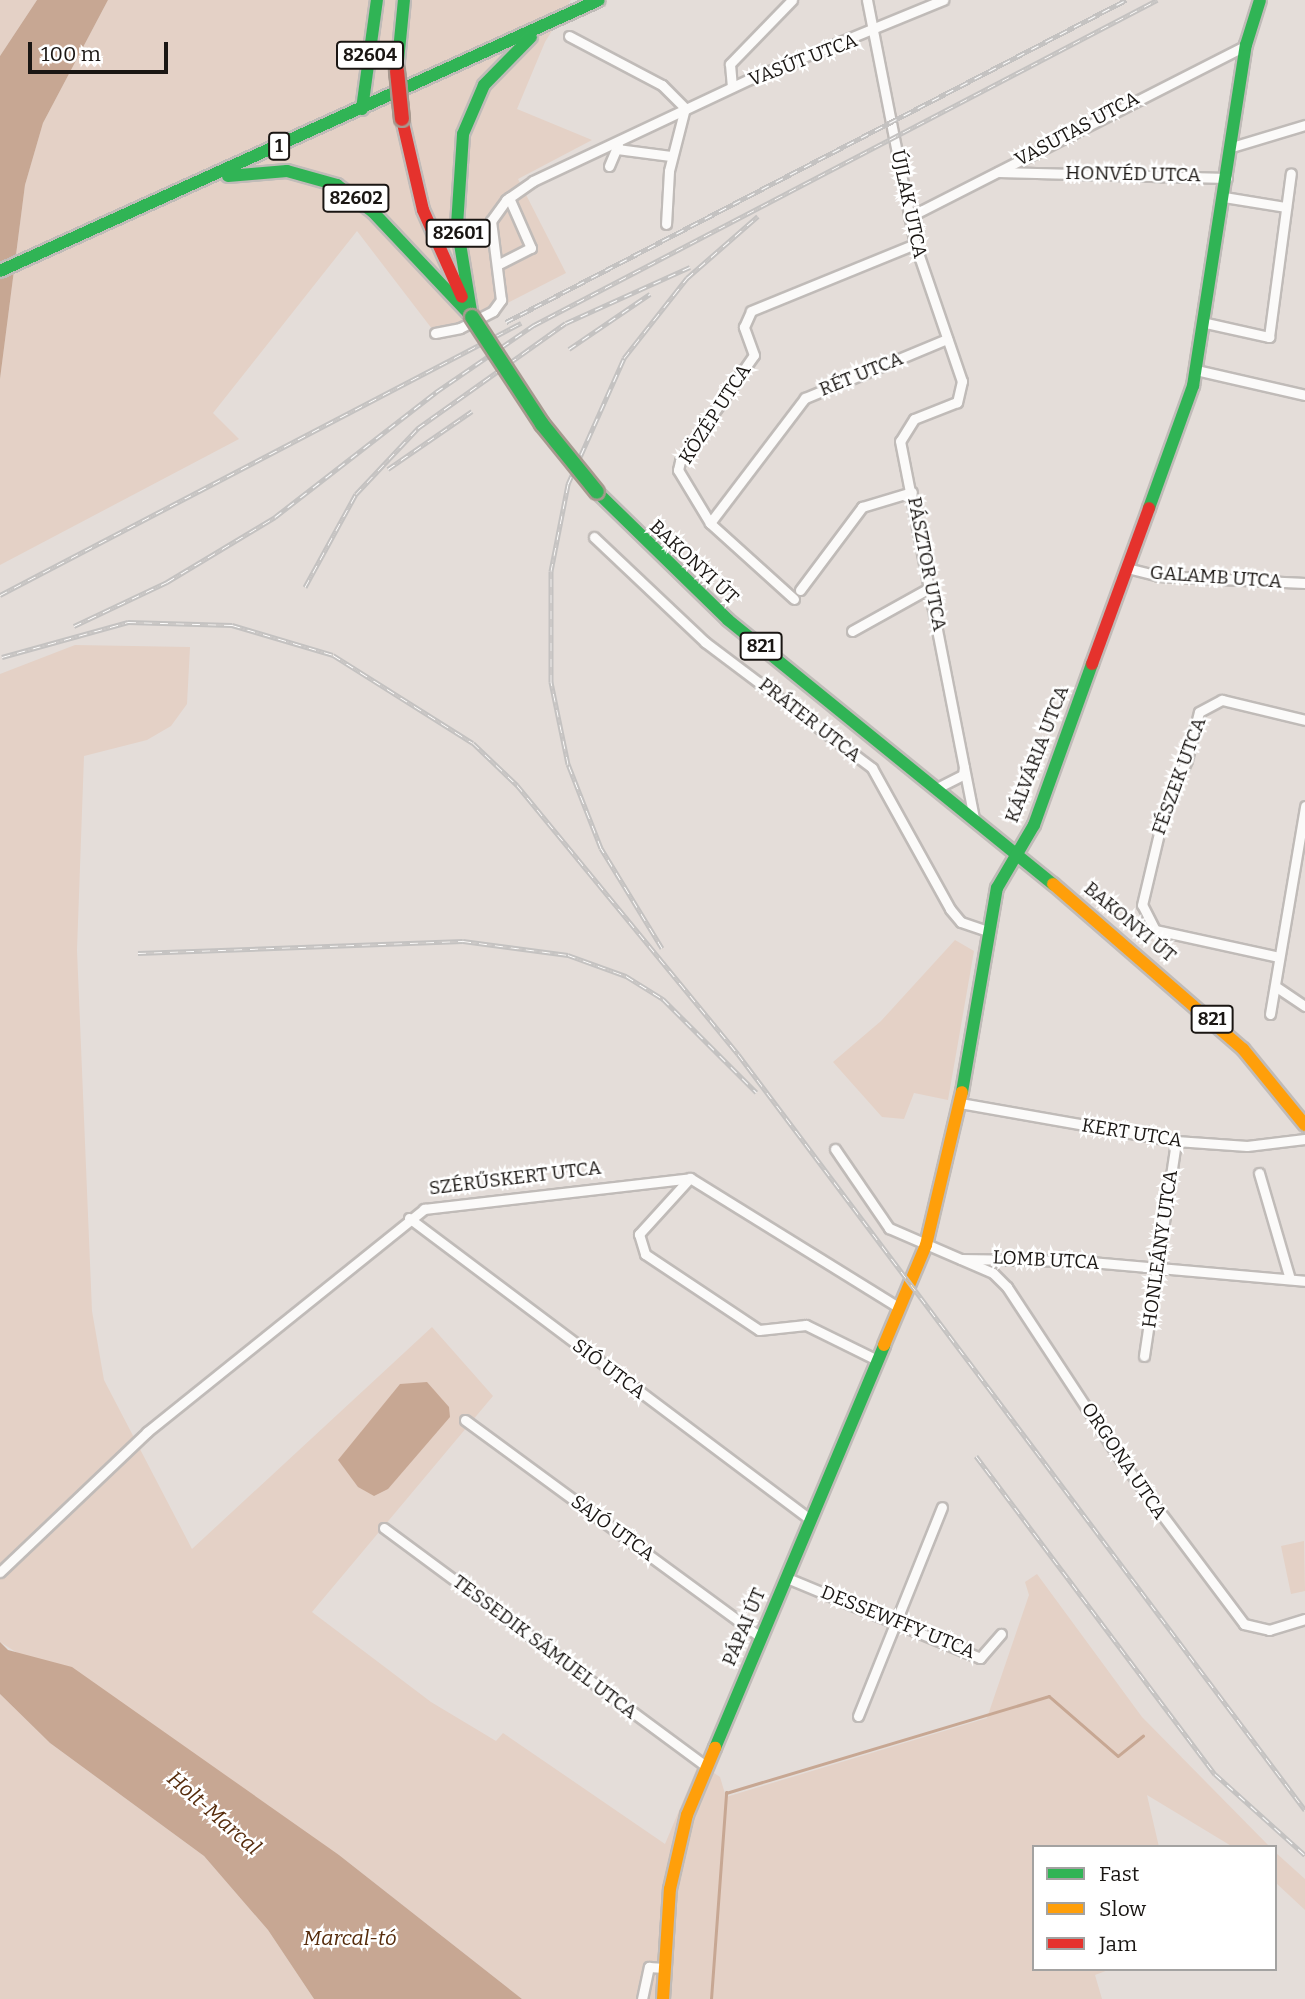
<!DOCTYPE html>
<meta charset="utf-8">
<style>
body{margin:0}
#map{position:relative;width:1305px;height:1999px;overflow:hidden;background:#e4ddd9;font-family:Bitter,serif}
div>[style]{position:absolute}
[style*='--x']{left:calc(var(--x)*1px);top:calc(var(--y)*1px);width:calc(var(--w)*1px);rotate:calc(var(--a)*1deg)}
.green>*{inset:0;background:#e4d1c6}
.water>*{inset:0;background:#c7a793}
.stream>*{height:2.5px;margin:-1.25px;padding:0 1.25px;transform-origin:1.25px;border-radius:1.25px;background:#c7a793}
.roads{filter:drop-shadow(2px 0 #c0bbb8) drop-shadow(-2px 0 #c0bbb8) drop-shadow(0 2px #c0bbb8) drop-shadow(0 -2px #c0bbb8)}
.street>*{height:9px;margin:-4.5px;padding:0 4.5px;transform-origin:4.5px;border-radius:4.5px;background:#fbfaf9}
.fast>*{height:12px;margin:-6px;padding:0 6px;transform-origin:6px;border-radius:6px;background:#30b455}
.slow>*{height:12px;margin:-6px;padding:0 6px;transform-origin:6px;border-radius:6px;background:#ff9f0a}
.jam>*{height:12px;margin:-6px;padding:0 6px;transform-origin:6px;border-radius:6px;background:#e5322d}
.rail>*{height:5px;margin-top:-2.5px;transform-origin:0;background:repeating-linear-gradient(90deg,#fff 0 8px,#c4c2c1 0 16px);box-sizing:border-box;border-block:2px solid #c4c2c1}
.bridges{filter:drop-shadow(2px 0 #a7998f) drop-shadow(-2px 0 #a7998f) drop-shadow(0 2px #a7998f) drop-shadow(0 -2px #a7998f)}
.fast-bridge>*{height:14px;margin:-7px;padding:0 7px;transform-origin:7px;border-radius:7px;background:#30b455}
.jam-bridge>*{height:14px;margin:-7px;padding:0 7px;transform-origin:7px;border-radius:7px;background:#e5322d}
span{translate:-50% -50%;white-space:nowrap;text-align:center;line-height:1.15;-webkit-text-stroke:5px #fff;paint-order:stroke}
.shield-label span{padding:2px 5px;background:#fff;border:2px solid;border-radius:5px;-webkit-text-stroke-width:0}
.shield-label{font-size:18px;color:#1a1613;font-weight:700}
.street-label{font-size:19px;color:#1a1613}
.water-label{font-size:21px;color:#562c0c;font-style:italic}
.legend{position:absolute;left:1032px;top:1845px;width:245px;height:126px;box-sizing:border-box;background:#fff;border:2px solid #a3a2a1;margin:0;padding:9px 12px;list-style:none;font-size:21px;color:#1a1613}
.legend li{display:flex;align-items:center;gap:14px;height:35px}
.legend b{width:35px;border:2px solid #a3a2a1}
.scale{position:absolute;left:28px;top:42px;width:140px;height:32px;box-sizing:border-box;border:4px solid #1a1613;border-top:0;padding-left:9px;font-size:21px;line-height:24px;white-space:nowrap;color:#1a1613;-webkit-text-stroke:5px #fff;paint-order:stroke}
</style>
<div id="map">
<div class="green">
<i style="clip-path:polygon(0 0,37px 0,0 56px)"></i>
<i style="clip-path:polygon(108px 0,571px 0,545px 42px,517px 109px,592px 140px,518px 179px,566px 273px,439px 338px,357px 231px,213px 413px,239px 439px,0 565px,0 379px,25px 185px,43px 123px)"></i>
<i style="clip-path:polygon(75px 645px,190px 647px,187px 704px,171px 726px,147px 740px,84px 756px,77px 950px,92px 1311px,104px 1380px,192px 1549px,432px 1327px,493px 1396px,312px 1612px,431px 1702px,496px 1741px,503px 1733px,665px 1844px,699px 1763px,720px 1777px,726px 1797px,987px 1718px,1029px 1595px,1025px 1582px,1037px 1574px,1142px 1717px,1270px 1847px,1233px 1847px,1147px 1795px,1159px 1847px,1034px 1847px,1034px 1969px,1111px 1969px,1095px 1975px,1102px 1999px,522px 1999px,339px 1855px,0 1642px,0 674px)"></i>
<i style="clip-path:polygon(955px 940px,974px 951px,948px 1100px,914px 1093px,904px 1119px,882px 1117px,833px 1062px,881px 1021px)"></i>
<i style="clip-path:polygon(1304px 1541px,1305px 1591px,1291px 1594px,1281px 1546px)"></i>
<i style="clip-path:polygon(0 1694px,50px 1743px,204px 1856px,268px 1930px,314px 1999px,0 1999px)"></i>
<i style="clip-path:polygon(1275px 1852px,1305px 1879px,1305px 1910px,1275px 1882px)"></i>
</div>
<div class="water">
<i style="clip-path:polygon(37px 0,108px 0,43px 123px,25px 185px,0 379px,0 56px)"></i>
<i style="clip-path:polygon(427px 1382px,449px 1407px,450px 1417px,388px 1489px,374px 1496px,358px 1487px,338px 1460px,400px 1384px)"></i>
<i style="clip-path:polygon(0 1642px,8px 1650px,72px 1667px,339px 1855px,522px 1999px,314px 1999px,268px 1930px,204px 1856px,50px 1743px,0 1694px)"></i>
</div>
<div class="stream">
<i style="--x:711;--y:1999;--w:207;--a:-85.8"></i>
<i style="--x:726;--y:1793;--w:337;--a:-16.7"></i>
<i style="--x:1049;--y:1696;--w:91;--a:41"></i>
<i style="--x:1118;--y:1756;--w:32;--a:-39"></i>
</div>
<div class="roads">
<div class="street">
<i style="--x:867;--y:0;--w:249;--a:78.9"></i>
<i style="--x:915;--y:244;--w:145;--a:71.1"></i>
<i style="--x:962;--y:381;--w:22;--a:103"></i>
<i style="--x:957;--y:402;--w:46;--a:158.4"></i>
<i style="--x:914;--y:419;--w:26;--a:122"></i>
<i style="--x:900;--y:441;--w:385;--a:78.9"></i>
<i style="--x:569;--y:36;--w:105;--a:27.8"></i>
<i style="--x:662;--y:85;--w:33;--a:45"></i>
<i style="--x:685;--y:108;--w:65;--a:104.3"></i>
<i style="--x:669;--y:171;--w:53;--a:93.2"></i>
<i style="--x:732;--y:87;--w:23;--a:-95"></i>
<i style="--x:730;--y:64;--w:89;--a:-45.9"></i>
<i style="--x:1232;--y:147;--w:76;--a:-16.8"></i>
<i style="--x:617;--y:149;--w:54;--a:7.4"></i>
<i style="--x:609;--y:166;--w:23;--a:-67"></i>
<i style="--x:998;--y:172;--w:229;--a:1.5"></i>
<i style="--x:1224;--y:197;--w:63;--a:9.2"></i>
<i style="--x:909;--y:217;--w:378;--a:-27"></i>
<i style="--x:497;--y:265;--w:38;--a:-27"></i>
<i style="--x:531;--y:248;--w:55;--a:-113.7"></i>
<i style="--x:1206;--y:323;--w:65;--a:12.5"></i>
<i style="--x:1269;--y:337;--w:165;--a:-82.4"></i>
<i style="--x:435;--y:333;--w:25;--a:-11"></i>
<i style="--x:460;--y:328;--w:37;--a:-27"></i>
<i style="--x:493;--y:311;--w:14;--a:-54"></i>
<i style="--x:501;--y:300;--w:80;--a:-97.2"></i>
<i style="--x:491;--y:221;--w:26;--a:-54"></i>
<i style="--x:506;--y:200;--w:33;--a:-35"></i>
<i style="--x:533;--y:181;--w:240;--a:-25.2"></i>
<i style="--x:750;--y:79;--w:209;--a:-22.3"></i>
<i style="--x:1196;--y:370;--w:112;--a:12.9"></i>
<i style="--x:710;--y:523;--w:157;--a:-52.8"></i>
<i style="--x:805;--y:398;--w:154;--a:-22.6"></i>
<i style="--x:594;--y:537;--w:153;--a:43.4"></i>
<i style="--x:705;--y:642;--w:209;--a:37"></i>
<i style="--x:872;--y:768;--w:161;--a:61"></i>
<i style="--x:950;--y:909;--w:17;--a:50"></i>
<i style="--x:961;--y:922;--w:28;--a:19"></i>
<i style="--x:1127;--y:568;--w:32;--a:14"></i>
<i style="--x:1158;--y:576;--w:147;--a:2.7"></i>
<i style="--x:800;--y:590;--w:104;--a:-53.2"></i>
<i style="--x:862;--y:507;--w:52;--a:-16.7"></i>
<i style="--x:794;--y:599;--w:113;--a:-137.9"></i>
<i style="--x:710;--y:523;--w:62;--a:-121.1"></i>
<i style="--x:678;--y:470;--w:9;--a:-77"></i>
<i style="--x:680;--y:461;--w:129;--a:-55.1"></i>
<i style="--x:754;--y:355;--w:30;--a:-110"></i>
<i style="--x:744;--y:327;--w:17;--a:-66"></i>
<i style="--x:751;--y:311;--w:177;--a:-22.2"></i>
<i style="--x:852;--y:631;--w:90;--a:-29.1"></i>
<i style="--x:935;--y:789;--w:31;--a:-27"></i>
<i style="--x:963;--y:775;--w:8;--a:-83"></i>
<i style="--x:1279;--y:957;--w:127;--a:-167.7"></i>
<i style="--x:1155;--y:930;--w:28;--a:-117"></i>
<i style="--x:1142;--y:905;--w:100;--a:-76.7"></i>
<i style="--x:1165;--y:808;--w:53;--a:-65.4"></i>
<i style="--x:1187;--y:760;--w:49;--a:-76"></i>
<i style="--x:1199;--y:712;--w:26;--a:-28"></i>
<i style="--x:1222;--y:700;--w:85;--a:13.5"></i>
<i style="--x:1275;--y:986;--w:36;--a:34"></i>
<i style="--x:1270;--y:1014;--w:211;--a:-80.4"></i>
<i style="--x:960;--y:1103;--w:219;--a:10"></i>
<i style="--x:1176;--y:1141;--w:71;--a:4"></i>
<i style="--x:1247;--y:1146;--w:58;--a:-6.9"></i>
<i style="--x:835;--y:1149;--w:96;--a:55.6"></i>
<i style="--x:889;--y:1228;--w:113;--a:23.4"></i>
<i style="--x:993;--y:1273;--w:20;--a:45"></i>
<i style="--x:1007;--y:1287;--w:202;--a:56.7"></i>
<i style="--x:1118;--y:1456;--w:210;--a:53.1"></i>
<i style="--x:1244;--y:1624;--w:26;--a:13"></i>
<i style="--x:1269;--y:1630;--w:38;--a:-17"></i>
<i style="--x:1259;--y:1173;--w:110;--a:73.7"></i>
<i style="--x:690;--y:1178;--w:76;--a:132.3"></i>
<i style="--x:639;--y:1234;--w:21;--a:73"></i>
<i style="--x:645;--y:1254;--w:137;--a:33.7"></i>
<i style="--x:759;--y:1330;--w:47;--a:-6.1"></i>
<i style="--x:806;--y:1325;--w:79;--a:26.2"></i>
<i style="--x:409;--y:1218;--w:503;--a:36.92"></i>
<i style="--x:961;--y:1259;--w:117;--a:1"></i>
<i style="--x:1078;--y:1261;--w:228;--a:5"></i>
<i style="--x:1144;--y:1356;--w:217;--a:-81.5"></i>
<i style="--x:465;--y:1420;--w:366;--a:36.3"></i>
<i style="--x:384;--y:1528;--w:400;--a:36.5"></i>
<i style="--x:0;--y:1572;--w:203;--a:-43.6"></i>
<i style="--x:147;--y:1432;--w:356;--a:-38.8"></i>
<i style="--x:424;--y:1209;--w:268;--a:-6.6"></i>
<i style="--x:690;--y:1178;--w:241;--a:31.8"></i>
<i style="--x:787;--y:1578;--w:209;--a:22.5"></i>
<i style="--x:980;--y:1658;--w:32;--a:-49"></i>
<i style="--x:858;--y:1716;--w:225;--a:-68.1"></i>
<i style="--x:642;--y:1999;--w:33;--a:-78"></i>
<i style="--x:649;--y:1967;--w:15;--a:4"></i>
</div>
<div class="fast">
<i style="--x:397;--y:71;--w:71;--a:-84.4"></i>
<i style="--x:362;--y:109;--w:110;--a:-82.2"></i>
<i style="--x:228;--y:176;--w:59;--a:-4.8"></i>
<i style="--x:287;--y:171;--w:52;--a:15.6"></i>
<i style="--x:337;--y:185;--w:45;--a:36.9"></i>
<i style="--x:373;--y:212;--w:141;--a:46.7"></i>
<i style="--x:0;--y:271;--w:657;--a:-24.34"></i>
<i style="--x:472;--y:317;--w:93;--a:-99.3"></i>
<i style="--x:457;--y:225;--w:91;--a:-86.2"></i>
<i style="--x:463;--y:134;--w:53;--a:-66.8"></i>
<i style="--x:484;--y:85;--w:67;--a:-45.6"></i>
<i style="--x:597;--y:492;--w:183;--a:44.3"></i>
<i style="--x:728;--y:620;--w:419;--a:39.1"></i>
<i style="--x:1149;--y:508;--w:130;--a:-70.2"></i>
<i style="--x:1193;--y:386;--w:345;--a:-81.2"></i>
<i style="--x:1246;--y:45;--w:47;--a:-72.7"></i>
<i style="--x:962;--y:1092;--w:207;--a:-80.3"></i>
<i style="--x:997;--y:888;--w:73;--a:-59.6"></i>
<i style="--x:1034;--y:825;--w:171;--a:-70.2"></i>
<i style="--x:715;--y:1748;--w:437;--a:-67.2"></i>
</div>
<div class="slow">
<i style="--x:1053;--y:884;--w:252;--a:41"></i>
<i style="--x:1243;--y:1049;--w:98;--a:50.8"></i>
<i style="--x:884;--y:1345;--w:108;--a:-67.2"></i>
<i style="--x:926;--y:1245;--w:157;--a:-76.8"></i>
<i style="--x:663;--y:1999;--w:110;--a:-86.4"></i>
<i style="--x:670;--y:1889;--w:76;--a:-77.1"></i>
<i style="--x:687;--y:1815;--w:73;--a:-67.3"></i>
</div>
<div class="jam">
<i style="--x:402;--y:119;--w:93;--a:77"></i>
<i style="--x:423;--y:210;--w:95;--a:65.9"></i>
<i style="--x:1092;--y:664;--w:166;--a:-69.9"></i>
</div>
</div>
<div class="rail">
<i style="--x:506;--y:322;--w:699;--a:-27.45"></i>
<i style="--x:569;--y:349;--w:98;--a:-34.2"></i>
<i style="--x:388;--y:469;--w:102;--a:-34.6"></i>
<i style="--x:305;--y:587;--w:106;--a:-61.3"></i>
<i style="--x:356;--y:494;--w:91;--a:-46.8"></i>
<i style="--x:418;--y:428;--w:181;--a:-35.4"></i>
<i style="--x:566;--y:323;--w:136;--a:-24.3"></i>
<i style="--x:0;--y:595;--w:588;--a:-27.57"></i>
<i style="--x:74;--y:626;--w:103;--a:-25.3"></i>
<i style="--x:167;--y:582;--w:126;--a:-31"></i>
<i style="--x:275;--y:517;--w:204;--a:-37.8"></i>
<i style="--x:436;--y:392;--w:119;--a:-34.4"></i>
<i style="--x:534;--y:325;--w:703;--a:-27.55"></i>
<i style="--x:2;--y:657;--w:131;--a:-15.5"></i>
<i style="--x:128;--y:622;--w:104;--a:1.7"></i>
<i style="--x:232;--y:625;--w:105;--a:16.5"></i>
<i style="--x:333;--y:655;--w:165;--a:32.2"></i>
<i style="--x:473;--y:743;--w:61;--a:43.7"></i>
<i style="--x:517;--y:785;--w:348;--a:50.6"></i>
<i style="--x:738;--y:1054;--w:945;--a:53.13"></i>
<i style="--x:662;--y:948;--w:117;--a:-121.4"></i>
<i style="--x:601;--y:848;--w:90;--a:-111.4"></i>
<i style="--x:568;--y:764;--w:84;--a:-101.7"></i>
<i style="--x:551;--y:682;--w:111;--a:-90"></i>
<i style="--x:551;--y:571;--w:89;--a:-78.9"></i>
<i style="--x:568;--y:484;--w:138;--a:-66"></i>
<i style="--x:624;--y:358;--w:102;--a:-51.8"></i>
<i style="--x:687;--y:278;--w:94;--a:-41.1"></i>
<i style="--x:138;--y:953;--w:325;--a:-2.1"></i>
<i style="--x:463;--y:941;--w:106;--a:7.6"></i>
<i style="--x:568;--y:955;--w:62;--a:19.9"></i>
<i style="--x:626;--y:976;--w:44;--a:31.9"></i>
<i style="--x:663;--y:999;--w:132;--a:45"></i>
<i style="--x:976;--y:1456;--w:398;--a:53.1"></i>
<i style="--x:1215;--y:1774;--w:121;--a:42"></i>
</div>
<div class="bridges">
<div class="fast-bridge">
<i style="--x:472;--y:317;--w:128;--a:56.8"></i>
<i style="--x:542;--y:424;--w:87;--a:51"></i>
</div>
<div class="jam-bridge">
<i style="--x:397;--y:71;--w:48;--a:84.1"></i>
</div>
</div>
<div class="shield-label">
<span style="left:370px;top:55px">82604</span>
<span style="left:279px;top:146px">1</span>
<span style="left:356px;top:198px">82602</span>
<span style="left:458px;top:233px">82601</span>
<span style="left:761px;top:646px">821</span>
<span style="left:1212px;top:1019px">821</span>
</div>
<div class="street-label">
<span style="left:803px;top:60px;rotate:-21deg">VASÚT UTCA</span>
<span style="left:1077px;top:129px;rotate:-28deg">VASUTAS UTCA</span>
<span style="left:1133px;top:174px;rotate:1deg">HONVÉD UTCA</span>
<span style="left:909px;top:204px;rotate:78deg">ÚJLAK UTCA</span>
<span style="left:861px;top:374px;rotate:-22deg">RÉT UTCA</span>
<span style="left:715px;top:414px;rotate:-57deg">KÖZÉP UTCA</span>
<span style="left:694px;top:562px;rotate:43deg">BAKONYI ÚT</span>
<span style="left:927px;top:564px;rotate:79deg">PÁSZTOR UTCA</span>
<span style="left:1216px;top:577px;rotate:4deg">GALAMB UTCA</span>
<span style="left:810px;top:720px;rotate:38deg">PRÁTER UTCA</span>
<span style="left:1037px;top:754px;rotate:-69deg">KÁLVÁRIA UTCA</span>
<span style="left:1179px;top:776px;rotate:-70deg">FÉSZEK UTCA</span>
<span style="left:1130px;top:922px;rotate:40deg">BAKONYI ÚT</span>
<span style="left:1132px;top:1133px;rotate:9deg">KERT UTCA</span>
<span style="left:515px;top:1178px;rotate:-7deg">SZÉRŰSKERT UTCA</span>
<span style="left:1160px;top:1249px;rotate:-82deg">HONLEÁNY UTCA</span>
<span style="left:1046px;top:1260px;rotate:3deg">LOMB UTCA</span>
<span style="left:609px;top:1369px;rotate:37deg">SIÓ UTCA</span>
<span style="left:1124px;top:1461px;rotate:56deg">ORGONA UTCA</span>
<span style="left:613px;top:1528px;rotate:36deg">SAJÓ UTCA</span>
<span style="left:898px;top:1622px;rotate:22deg">DESSEWFFY UTCA</span>
<span style="left:744px;top:1627px;rotate:-67deg">PÁPAI ÚT</span>
<span style="left:545px;top:1647px;rotate:37deg">TESSEDIK SÁMUEL UTCA</span>
</div>
<div class="water-label">
<span style="left:214px;top:1813px;rotate:41deg">Holt-Marcal</span>
<span style="left:350px;top:1938px">Marcal-tó</span>
</div>
<ul class="legend">
<li><b style="height:9px;background:#30b455"></b>Fast</li>
<li><b style="height:9px;background:#ff9f0a"></b>Slow</li>
<li><b style="height:9px;background:#e5322d"></b>Jam</li>
</ul>
<div class="scale">100 m</div>
</div>
